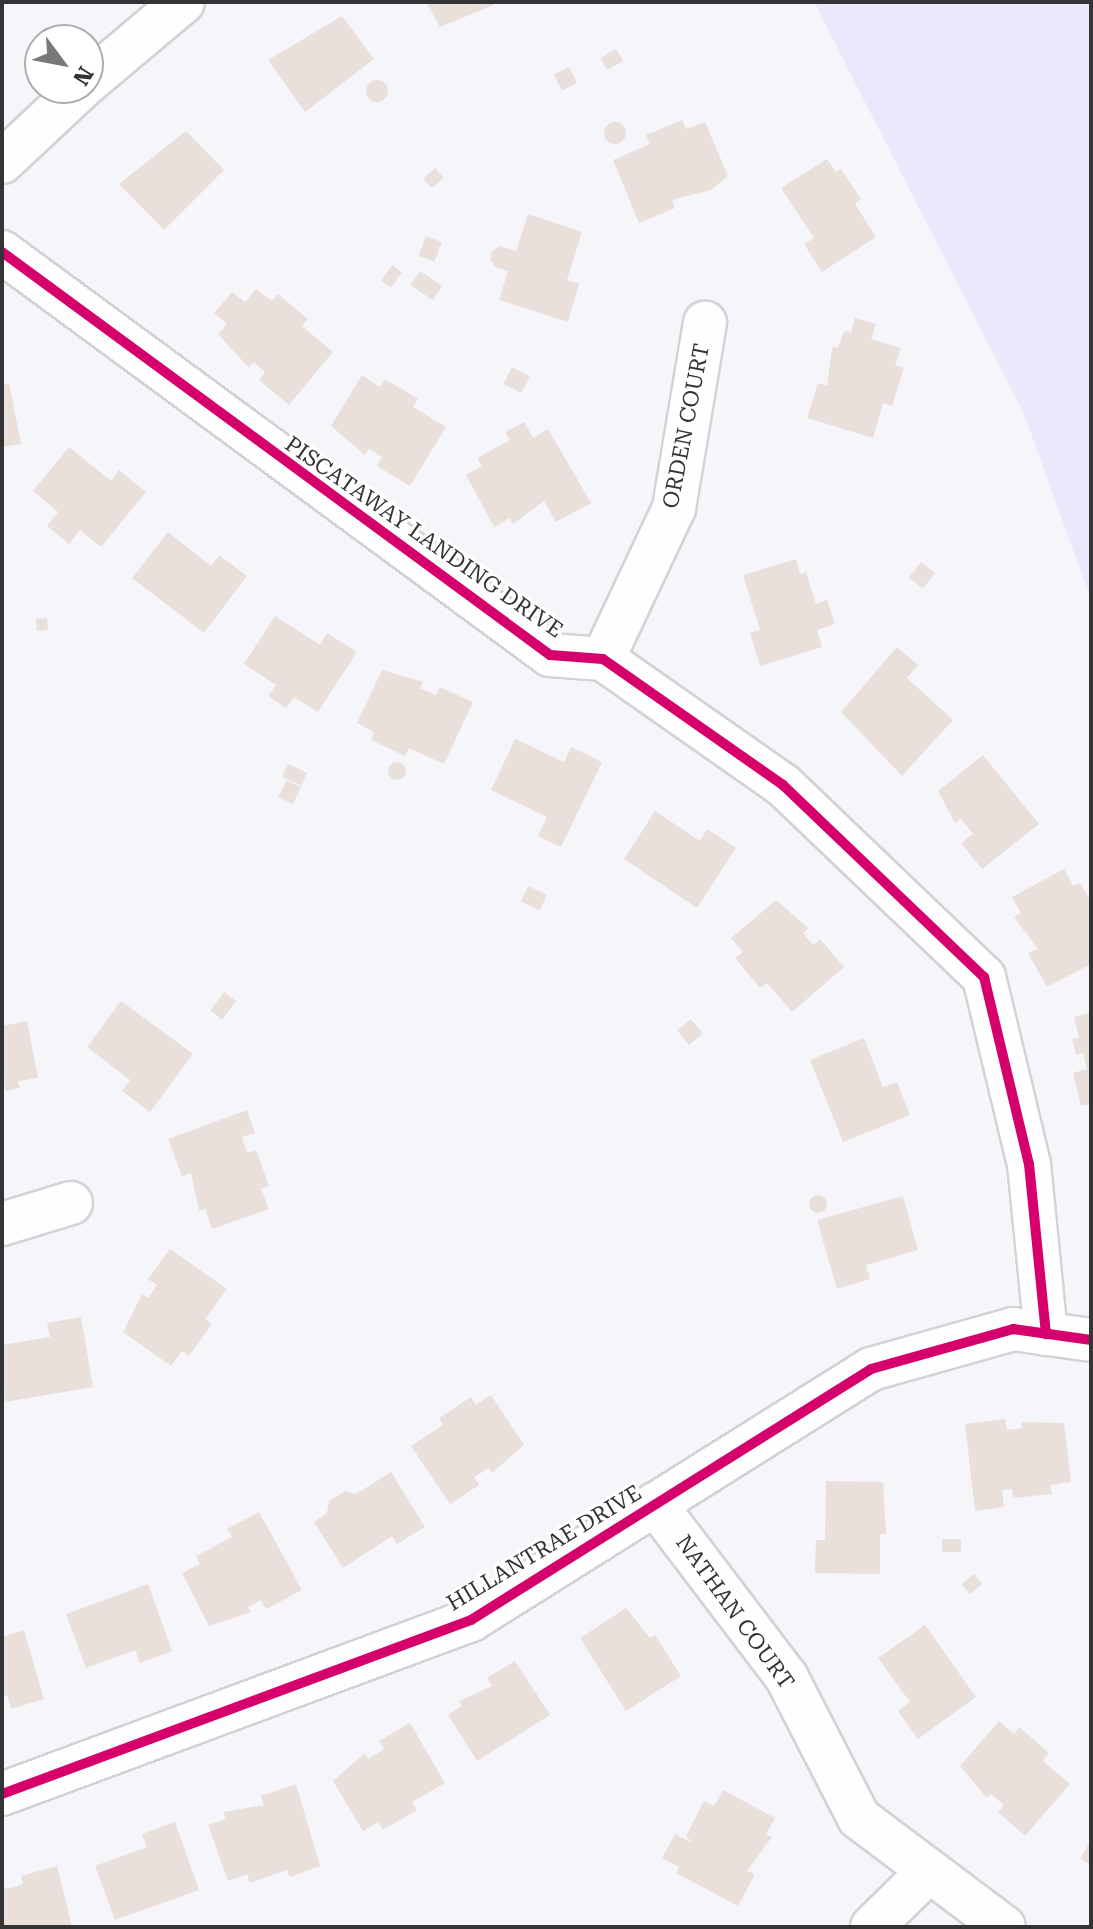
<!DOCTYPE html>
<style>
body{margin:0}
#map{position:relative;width:1093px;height:1929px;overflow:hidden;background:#f6f5fa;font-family:"Roboto Serif",serif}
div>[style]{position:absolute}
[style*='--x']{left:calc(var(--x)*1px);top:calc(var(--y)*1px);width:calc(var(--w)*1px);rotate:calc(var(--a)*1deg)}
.green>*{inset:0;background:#ece7fa}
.building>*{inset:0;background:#e9e0dc;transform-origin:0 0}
.round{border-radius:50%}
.roads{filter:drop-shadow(2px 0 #d3d2d6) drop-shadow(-2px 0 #d3d2d6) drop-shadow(0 2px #d3d2d6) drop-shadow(0 -2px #d3d2d6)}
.street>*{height:42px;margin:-21px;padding:0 21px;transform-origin:21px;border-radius:21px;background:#fefefe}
.cycleway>*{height:10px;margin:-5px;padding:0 5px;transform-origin:5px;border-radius:5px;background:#d6006c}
span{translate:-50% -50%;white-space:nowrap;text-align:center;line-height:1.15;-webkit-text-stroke:6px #fff;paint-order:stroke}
.street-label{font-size:22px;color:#343437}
.frame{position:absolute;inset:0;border:4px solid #343437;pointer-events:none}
.north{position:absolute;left:24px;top:24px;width:80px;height:80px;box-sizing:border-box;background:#fff;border:2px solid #aeaeaf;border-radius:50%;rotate:122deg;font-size:22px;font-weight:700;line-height:32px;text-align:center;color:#343437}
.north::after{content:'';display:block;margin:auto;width:28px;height:36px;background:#78787b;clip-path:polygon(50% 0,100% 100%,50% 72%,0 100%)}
</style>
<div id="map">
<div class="green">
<i style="clip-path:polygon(814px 2px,1091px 2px,1091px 600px,1024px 414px)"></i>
</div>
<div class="building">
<i style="clip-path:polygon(426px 2px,493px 2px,494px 5px,440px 27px)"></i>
<i style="clip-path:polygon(342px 16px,374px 59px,305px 112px,268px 60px)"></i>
<i style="left:616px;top:49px;width:14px;height:18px;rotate:60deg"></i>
<i style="left:569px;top:67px;width:18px;height:17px;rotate:63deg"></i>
<i class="round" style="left:366px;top:80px;width:22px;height:22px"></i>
<i style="clip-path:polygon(682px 120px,686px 129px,705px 122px,728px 176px,711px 190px,672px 200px,675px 208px,639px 223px,613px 160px,650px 144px,646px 135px)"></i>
<i class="round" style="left:604px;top:122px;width:22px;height:22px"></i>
<i style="clip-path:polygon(186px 131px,224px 170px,164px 230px,119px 184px)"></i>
<i style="clip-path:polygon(827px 159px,836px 172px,841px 169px,861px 199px,855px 204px,876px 237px,822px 272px,804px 244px,814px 238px,781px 188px)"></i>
<i style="left:435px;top:168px;width:13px;height:16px;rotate:48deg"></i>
<i style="clip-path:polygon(528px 214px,582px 232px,567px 280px,579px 284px,568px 322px,499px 300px,508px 271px,495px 267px,490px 259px,492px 251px,500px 246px,516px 251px)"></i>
<i style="left:426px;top:236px;width:17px;height:21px;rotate:21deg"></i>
<i style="left:392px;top:265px;width:12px;height:19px;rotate:35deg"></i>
<i style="left:420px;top:271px;width:27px;height:17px;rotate:34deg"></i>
<i style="clip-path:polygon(256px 289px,272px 301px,278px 294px,308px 319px,302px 326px,333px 352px,289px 405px,259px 380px,265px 372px,253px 362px,249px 368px,218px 334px,227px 324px,214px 313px,232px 292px,245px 302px)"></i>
<i style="clip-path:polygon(855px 318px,876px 324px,871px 339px,901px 348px,895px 365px,904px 368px,892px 406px,883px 403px,873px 438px,807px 418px,818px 383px,827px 386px,832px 347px,838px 348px,844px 331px,851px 332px)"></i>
<i style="left:512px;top:367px;width:20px;height:19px;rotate:27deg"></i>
<i style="clip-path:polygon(362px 375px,380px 387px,385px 379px,418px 399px,413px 407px,446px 427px,410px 486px,377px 466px,382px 457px,369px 449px,365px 455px,331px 426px)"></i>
<i style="clip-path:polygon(9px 383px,21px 444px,2px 447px,2px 385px)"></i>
<i style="clip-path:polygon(524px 422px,533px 438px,548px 429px,591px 503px,556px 522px,544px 501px,513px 524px,510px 518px,494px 527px,466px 475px,482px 466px,477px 458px,510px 440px,505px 432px)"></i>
<i style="clip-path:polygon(69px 447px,111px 481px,119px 470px,146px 492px,101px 547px,80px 530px,69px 544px,47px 526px,58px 512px,33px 491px)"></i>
<i style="clip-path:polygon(168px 532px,211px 566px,219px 555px,247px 576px,204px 633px,132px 578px)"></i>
<i style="clip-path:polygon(796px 559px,800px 574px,806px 572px,816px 604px,827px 600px,835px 624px,817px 630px,822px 647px,760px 666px,750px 633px,760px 630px,743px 575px)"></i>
<i style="left:921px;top:562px;width:18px;height:20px;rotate:38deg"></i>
<i style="clip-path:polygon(275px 616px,320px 645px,327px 633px,357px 652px,318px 712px,294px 697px,286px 708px,268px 696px,276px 685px,244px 664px)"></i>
<i style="left:47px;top:618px;width:12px;height:11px;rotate:85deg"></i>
<i style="clip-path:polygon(897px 647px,918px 665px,907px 678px,953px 720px,902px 776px,841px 712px)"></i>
<i style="clip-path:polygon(382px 670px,423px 682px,420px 688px,436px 695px,440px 687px,473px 702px,444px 764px,409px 748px,405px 756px,371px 740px,374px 732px,357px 723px)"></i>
<i style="clip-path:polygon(515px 739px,564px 762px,571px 747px,602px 762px,561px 847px,538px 836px,547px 817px,491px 790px)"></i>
<i style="clip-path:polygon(983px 755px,1039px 824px,982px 869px,961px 843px,973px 834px,961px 819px,955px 823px,938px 791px)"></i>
<i class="round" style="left:388px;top:762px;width:18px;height:18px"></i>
<i style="left:288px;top:764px;width:21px;height:14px;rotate:25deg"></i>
<i style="left:287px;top:780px;width:16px;height:19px;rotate:27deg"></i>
<i style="clip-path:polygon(655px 811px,700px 841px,707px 829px,736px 848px,697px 908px,624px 859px)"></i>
<i style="clip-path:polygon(1064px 869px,1073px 886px,1080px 883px,1091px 902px,1091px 964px,1047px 987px,1028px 953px,1038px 949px,1014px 917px,1021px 913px,1012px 897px)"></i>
<i style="left:528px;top:886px;width:21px;height:17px;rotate:25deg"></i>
<i style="clip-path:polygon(776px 900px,808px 928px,803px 933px,813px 945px,820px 939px,844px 967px,792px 1012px,767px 983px,760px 988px,735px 958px,743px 952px,731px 938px)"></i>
<i style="left:224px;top:992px;width:15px;height:23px;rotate:37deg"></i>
<i style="clip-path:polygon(121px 1001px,193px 1054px,150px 1112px,122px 1091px,130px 1080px,87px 1047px)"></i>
<i style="clip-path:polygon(1091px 1012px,1091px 1104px,1081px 1106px,1073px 1073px,1087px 1069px,1083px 1053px,1076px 1055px,1072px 1039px,1079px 1037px,1074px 1017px)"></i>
<i style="left:691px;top:1019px;width:19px;height:18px;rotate:51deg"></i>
<i style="clip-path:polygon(27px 1021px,38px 1078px,18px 1081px,20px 1088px,5px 1091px,2px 1026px)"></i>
<i style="clip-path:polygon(864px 1038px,883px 1087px,897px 1082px,910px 1115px,843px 1142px,810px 1060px)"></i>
<i style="clip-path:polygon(247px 1110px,255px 1133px,242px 1137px,247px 1153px,256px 1150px,269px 1186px,261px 1189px,269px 1209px,212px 1229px,205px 1209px,199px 1211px,191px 1173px,182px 1176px,168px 1139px)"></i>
<i class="round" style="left:809px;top:1195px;width:18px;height:18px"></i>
<i style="clip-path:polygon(903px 1196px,918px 1250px,866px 1265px,870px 1279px,837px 1289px,817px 1220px)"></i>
<i style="clip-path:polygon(170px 1249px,227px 1289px,205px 1319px,212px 1324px,189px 1356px,182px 1351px,171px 1366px,123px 1332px,142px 1294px,148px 1298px,157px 1285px,148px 1279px)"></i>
<i style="clip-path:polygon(81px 1317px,93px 1387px,5px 1402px,2px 1345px,50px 1337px,47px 1323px)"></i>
<i style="clip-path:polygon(491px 1395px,524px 1445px,492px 1473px,489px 1468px,474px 1477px,479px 1485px,450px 1504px,411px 1446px,443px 1425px,439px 1418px,471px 1397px,476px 1405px)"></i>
<i style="clip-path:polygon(1005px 1419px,1007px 1430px,1022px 1428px,1021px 1422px,1064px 1423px,1071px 1482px,1050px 1485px,1052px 1494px,1013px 1498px,1012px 1489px,1002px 1490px,1004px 1507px,975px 1511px,965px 1424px)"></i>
<i style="clip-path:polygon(391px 1472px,425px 1527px,397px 1544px,392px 1536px,343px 1568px,314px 1522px,327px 1513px,329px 1501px,346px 1491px,356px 1494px)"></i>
<i style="clip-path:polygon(826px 1481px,883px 1482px,886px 1534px,880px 1534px,880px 1574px,815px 1573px,816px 1540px,825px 1540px)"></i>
<i style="clip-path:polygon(259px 1512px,302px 1590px,266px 1609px,261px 1600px,248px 1607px,251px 1612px,209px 1626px,182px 1573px,200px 1564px,196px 1556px,232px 1537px,227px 1529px)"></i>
<i style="left:942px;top:1539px;width:19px;height:13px"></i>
<i style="left:974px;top:1574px;width:13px;height:16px;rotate:51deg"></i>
<i style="clip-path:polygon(148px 1584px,172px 1651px,140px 1663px,135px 1650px,86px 1668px,66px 1614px)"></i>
<i style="clip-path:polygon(626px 1608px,650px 1638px,655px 1635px,681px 1676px,626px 1711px,580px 1638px)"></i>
<i style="clip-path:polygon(925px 1625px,976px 1697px,918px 1739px,898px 1711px,910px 1702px,878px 1658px)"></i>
<i style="clip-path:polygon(24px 1630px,44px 1699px,11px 1709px,7px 1695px,2px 1697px,2px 1637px)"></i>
<i style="clip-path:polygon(515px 1661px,550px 1715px,477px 1761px,448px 1715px,462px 1706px,459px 1701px,492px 1686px,487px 1678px)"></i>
<i style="clip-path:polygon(999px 1721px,1014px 1734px,1019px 1727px,1049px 1753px,1043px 1761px,1070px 1784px,1025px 1836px,998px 1812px,1004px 1805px,991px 1794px,987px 1798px,960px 1766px)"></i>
<i style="clip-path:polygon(410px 1723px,445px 1783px,412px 1802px,417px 1810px,383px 1830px,378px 1822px,363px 1831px,333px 1781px,365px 1753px,368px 1759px,384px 1749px,379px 1741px)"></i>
<i style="clip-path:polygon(296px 1784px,320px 1866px,290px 1877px,287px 1870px,250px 1883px,247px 1874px,228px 1881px,208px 1825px,226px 1819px,223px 1812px,264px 1805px,261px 1796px)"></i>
<i style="clip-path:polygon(723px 1790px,775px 1818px,766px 1834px,772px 1837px,747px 1871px,755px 1874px,738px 1906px,676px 1873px,679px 1867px,662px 1858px,675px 1834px,693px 1843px,686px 1836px,704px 1801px,714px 1806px)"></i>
<i style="clip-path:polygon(175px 1822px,199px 1890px,115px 1920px,95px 1866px,147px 1847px,142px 1834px)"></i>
<i style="clip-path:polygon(1091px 1840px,1091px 1865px,1080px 1859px)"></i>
<i style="clip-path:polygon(57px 1866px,72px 1927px,2px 1927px,2px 1884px,7px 1889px,23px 1884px,21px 1876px)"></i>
</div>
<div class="roads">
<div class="street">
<i style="--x:88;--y:82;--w:124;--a:-40.1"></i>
<i style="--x:2;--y:162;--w:108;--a:-43.1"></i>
<i style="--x:2;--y:252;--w:680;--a:36.33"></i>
<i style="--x:550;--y:655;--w:53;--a:4.3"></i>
<i style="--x:603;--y:659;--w:220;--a:35"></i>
<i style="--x:783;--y:785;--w:278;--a:43.7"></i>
<i style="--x:984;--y:977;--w:192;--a:76.5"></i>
<i style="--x:1029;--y:1164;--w:171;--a:84.3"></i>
<i style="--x:603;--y:659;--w:167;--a:-64.8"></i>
<i style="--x:674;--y:508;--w:188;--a:-80.5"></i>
<i style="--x:2;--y:1224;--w:72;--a:-16.9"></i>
<i style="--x:655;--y:1504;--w:218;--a:52.8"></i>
<i style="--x:787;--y:1678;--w:157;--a:62.8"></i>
<i style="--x:859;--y:1818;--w:181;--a:36.9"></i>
<i style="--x:2;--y:1794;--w:500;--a:-20.35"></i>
<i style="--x:471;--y:1620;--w:472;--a:-32.1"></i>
<i style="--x:871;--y:1369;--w:148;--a:-15.7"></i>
<i style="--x:1013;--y:1329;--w:79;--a:8"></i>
<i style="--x:872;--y:1927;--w:80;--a:-44.5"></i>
</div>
</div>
<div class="cycleway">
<i style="--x:2;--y:252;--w:680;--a:36.33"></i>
<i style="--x:550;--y:655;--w:53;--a:4.3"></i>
<i style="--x:603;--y:659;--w:220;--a:35"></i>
<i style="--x:783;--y:785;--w:278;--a:43.7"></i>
<i style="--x:984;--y:977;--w:192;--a:76.5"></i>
<i style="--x:1029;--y:1164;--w:171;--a:84.3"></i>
<i style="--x:2;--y:1794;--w:500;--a:-20.35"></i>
<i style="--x:471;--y:1620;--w:472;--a:-32.1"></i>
<i style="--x:871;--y:1369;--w:148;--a:-15.7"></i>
<i style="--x:1013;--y:1329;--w:79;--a:8"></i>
</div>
<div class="street-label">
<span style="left:686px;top:426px;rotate:-79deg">ORDEN COURT</span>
<span style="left:424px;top:537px;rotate:35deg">PISCATAWAY LANDING DRIVE</span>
<span style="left:544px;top:1548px;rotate:-31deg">HILLANTRAE DRIVE</span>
<span style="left:735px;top:1612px;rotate:54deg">NATHAN COURT</span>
</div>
<div class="frame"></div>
<div class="north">N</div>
</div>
